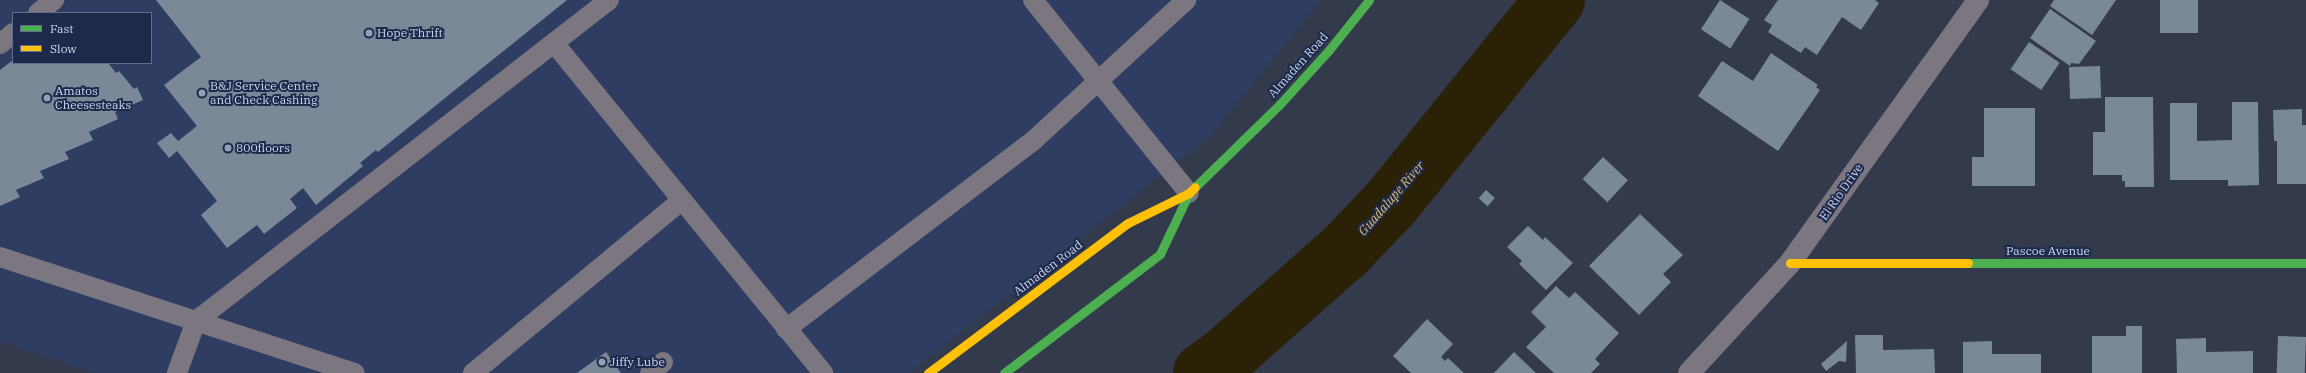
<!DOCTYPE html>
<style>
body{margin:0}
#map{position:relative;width:2306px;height:373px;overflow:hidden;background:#323a4c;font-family:"IBM Plex Serif",serif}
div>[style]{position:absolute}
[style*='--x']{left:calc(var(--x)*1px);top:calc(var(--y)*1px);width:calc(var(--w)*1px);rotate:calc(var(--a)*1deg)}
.built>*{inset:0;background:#2f3d63}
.river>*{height:60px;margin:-30px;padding:0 30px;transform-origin:30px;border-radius:30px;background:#2b2107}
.building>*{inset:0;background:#7b8898;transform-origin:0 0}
.lane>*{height:20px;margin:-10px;padding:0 10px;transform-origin:10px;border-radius:10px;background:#7b767f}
.street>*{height:22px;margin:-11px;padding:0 11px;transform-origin:11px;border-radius:11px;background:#7b767f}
.fast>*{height:9px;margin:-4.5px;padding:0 4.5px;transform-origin:4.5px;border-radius:4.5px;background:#4caf50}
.slow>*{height:9px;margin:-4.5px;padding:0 4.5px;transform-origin:4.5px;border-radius:4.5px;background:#ffc107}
.dots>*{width:11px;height:11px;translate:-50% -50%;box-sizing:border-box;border:2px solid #1d2a4c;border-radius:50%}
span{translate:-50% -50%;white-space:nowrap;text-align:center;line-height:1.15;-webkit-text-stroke:4px #1d2a4c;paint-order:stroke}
.poi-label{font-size:12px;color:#cbd5eb}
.left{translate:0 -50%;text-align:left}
.street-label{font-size:12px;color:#cbd5eb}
.water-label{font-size:13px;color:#dfba66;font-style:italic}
.legend{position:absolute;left:12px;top:12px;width:140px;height:52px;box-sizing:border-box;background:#1d2a4c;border:1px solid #636e8c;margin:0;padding:5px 7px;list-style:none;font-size:12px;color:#cbd5eb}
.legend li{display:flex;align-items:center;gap:8px;height:20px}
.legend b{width:20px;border:1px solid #636e8c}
</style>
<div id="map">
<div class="built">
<i style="clip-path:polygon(evenodd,0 0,1321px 0,1209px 137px,909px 373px,96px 373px,0 341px,0 0,13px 13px,151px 13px,151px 63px,13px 63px,13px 13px)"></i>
</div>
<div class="river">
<i style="--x:1203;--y:373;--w:26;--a:-36"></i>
<i style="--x:1224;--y:358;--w:163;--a:-41.5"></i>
<i style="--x:1346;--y:250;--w:64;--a:-46.3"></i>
<i style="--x:1390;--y:204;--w:262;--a:-51"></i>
</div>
<div class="building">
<i style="clip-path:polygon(156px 0,567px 0,378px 152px,376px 150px,360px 163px,363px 166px,316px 205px,303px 188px,290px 199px,297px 208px,264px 234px,257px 225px,227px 248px,201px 215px,217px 201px,177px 151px,169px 158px,157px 143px,171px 133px,178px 141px,197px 126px,164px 85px,201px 57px)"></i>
<i style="left:1720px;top:0;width:35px;height:35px;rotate:33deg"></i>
<i style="clip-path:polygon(1778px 0,1875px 0,1879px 3px,1861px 30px,1842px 17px,1817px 55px,1805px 47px,1801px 53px,1768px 32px,1772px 25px,1764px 20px)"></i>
<i style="clip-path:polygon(2054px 0,2116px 0,2092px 35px,2050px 6px)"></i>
<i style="left:2160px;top:0;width:38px;height:33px"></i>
<i style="clip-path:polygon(2050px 9px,2096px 41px,2079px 64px,2071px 63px,2070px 66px,2030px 38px)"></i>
<i style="left:2029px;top:42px;width:37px;height:33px;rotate:34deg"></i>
<i style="clip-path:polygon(1771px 53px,1818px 85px,1816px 87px,1820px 90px,1778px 151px,1698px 96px,1722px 61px,1753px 81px)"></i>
<i style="clip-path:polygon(13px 60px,13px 63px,108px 63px,116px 73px,119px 71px,134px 89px,137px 87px,143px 100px,115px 112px,118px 119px,89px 132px,93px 140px,65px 152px,69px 159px,40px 171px,44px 178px,16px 190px,20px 197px,0 206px,0 70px)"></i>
<i style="left:2100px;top:66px;width:32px;height:31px;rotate:88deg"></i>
<i style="clip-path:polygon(2105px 97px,2153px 97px,2154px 187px,2125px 187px,2125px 181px,2122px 181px,2122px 175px,2093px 175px,2093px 132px,2105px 132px)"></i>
<i style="clip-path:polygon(2232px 102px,2258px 102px,2259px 185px,2228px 186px,2228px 180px,2170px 180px,2170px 103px,2197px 103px,2197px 141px,2232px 140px)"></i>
<i style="clip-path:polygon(1984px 108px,2035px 108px,2035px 186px,1972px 186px,1972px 157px,1984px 157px)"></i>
<i style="clip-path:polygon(2302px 109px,2302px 125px,2306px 125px,2306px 184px,2277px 184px,2277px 141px,2274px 141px,2273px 110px)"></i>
<i style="left:1603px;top:157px;width:34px;height:30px;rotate:43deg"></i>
<i style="left:1486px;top:190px;width:12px;height:11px;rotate:42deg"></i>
<i style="clip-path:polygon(1640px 214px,1683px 255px,1663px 274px,1671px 282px,1639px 315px,1589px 266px)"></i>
<i style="clip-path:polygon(1528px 226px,1543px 240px,1545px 237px,1573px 263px,1546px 290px,1519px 264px,1522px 261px,1507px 247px)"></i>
<i style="clip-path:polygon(1556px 286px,1569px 298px,1575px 292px,1619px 333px,1595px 359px,1600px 364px,1591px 373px,1554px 373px,1526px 347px,1546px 327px,1531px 312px)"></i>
<i style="clip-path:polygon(1427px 319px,1453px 344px,1441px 357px,1445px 361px,1448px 358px,1464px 373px,1411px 373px,1393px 356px)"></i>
<i style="clip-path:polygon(2126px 326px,2142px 326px,2142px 373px,2092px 373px,2092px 336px,2126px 336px)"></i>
<i style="clip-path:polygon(1855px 335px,1883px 335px,1883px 350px,1934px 349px,1935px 373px,1856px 373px)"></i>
<i style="left:2278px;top:336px;width:28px;height:37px;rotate:2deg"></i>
<i style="clip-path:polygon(2206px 338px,2206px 352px,2253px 351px,2253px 373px,2177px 373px,2176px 339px)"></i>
<i style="clip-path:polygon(1847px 341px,1846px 362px,1839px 361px,1826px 371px,1821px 364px)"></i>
<i style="clip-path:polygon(1992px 341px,1992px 354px,2041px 354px,2041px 373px,1963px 373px,1963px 342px)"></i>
<i style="clip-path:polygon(606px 352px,621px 373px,577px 373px)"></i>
<i style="clip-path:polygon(1514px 352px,1536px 373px,1494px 373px)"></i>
</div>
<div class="lane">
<i style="--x:1033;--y:0;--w:248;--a:51.1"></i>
<i style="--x:38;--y:13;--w:21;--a:-39"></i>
<i style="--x:554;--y:43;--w:426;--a:50.8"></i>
<i style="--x:0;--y:44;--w:17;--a:-40"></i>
<i style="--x:0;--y:257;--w:373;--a:18.1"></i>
<i style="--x:786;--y:329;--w:312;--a:-37.3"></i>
<i style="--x:1034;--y:140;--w:207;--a:-42.6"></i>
<i style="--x:177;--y:373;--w:55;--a:-69.9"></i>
<i style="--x:196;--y:321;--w:523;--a:-37.86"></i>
<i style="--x:473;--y:373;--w:271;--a:-39.6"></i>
<i style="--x:650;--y:373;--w:17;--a:-40"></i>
</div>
<div class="street">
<i style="--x:1689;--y:373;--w:149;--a:-47.4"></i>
<i style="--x:1790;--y:263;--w:323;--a:-54.4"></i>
</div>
<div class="fast">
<i style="--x:1195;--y:187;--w:119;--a:-44.3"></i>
<i style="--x:1280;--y:104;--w:73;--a:-47.8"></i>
<i style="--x:1329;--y:50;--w:64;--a:-51.3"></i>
<i style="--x:1968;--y:263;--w:338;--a:0"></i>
<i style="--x:1004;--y:373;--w:196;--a:-37.3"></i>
<i style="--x:1160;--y:254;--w:68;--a:-64.6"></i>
</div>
<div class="slow">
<i style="--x:1790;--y:263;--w:178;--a:0"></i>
<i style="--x:928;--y:373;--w:250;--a:-36.9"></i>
<i style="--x:1128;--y:223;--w:68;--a:-26.2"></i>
<i style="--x:1189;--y:193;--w:8;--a:-45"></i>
</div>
<div class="dots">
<i style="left:369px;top:33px;background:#959fb3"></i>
<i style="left:202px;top:93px;background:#959fb3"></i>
<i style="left:47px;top:98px;background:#959fb3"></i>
<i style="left:228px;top:148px;background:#959fb3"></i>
<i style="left:602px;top:362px;background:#959fb3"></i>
</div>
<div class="poi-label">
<span class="left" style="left:377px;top:33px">Hope Thrift</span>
<span class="left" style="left:210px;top:93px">B&amp;J Service Center<br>and Check Cashing</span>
<span class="left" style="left:55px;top:98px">Amatos<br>Cheesesteaks</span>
<span class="left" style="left:236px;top:148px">800floors</span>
<span class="left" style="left:610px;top:362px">Jiffy Lube</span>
</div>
<div class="street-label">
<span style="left:1298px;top:65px;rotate:-48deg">Almaden Road</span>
<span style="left:1841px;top:192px;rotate:-55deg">El Rio Drive</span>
<span style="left:2048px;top:251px">Pascoe Avenue</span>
<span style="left:1048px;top:268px;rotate:-37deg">Almaden Road</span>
</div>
<div class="water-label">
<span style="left:1392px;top:199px;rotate:-49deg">Guadalupe River</span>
</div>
<ul class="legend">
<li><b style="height:5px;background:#4caf50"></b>Fast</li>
<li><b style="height:5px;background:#ffc107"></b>Slow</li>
</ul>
</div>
